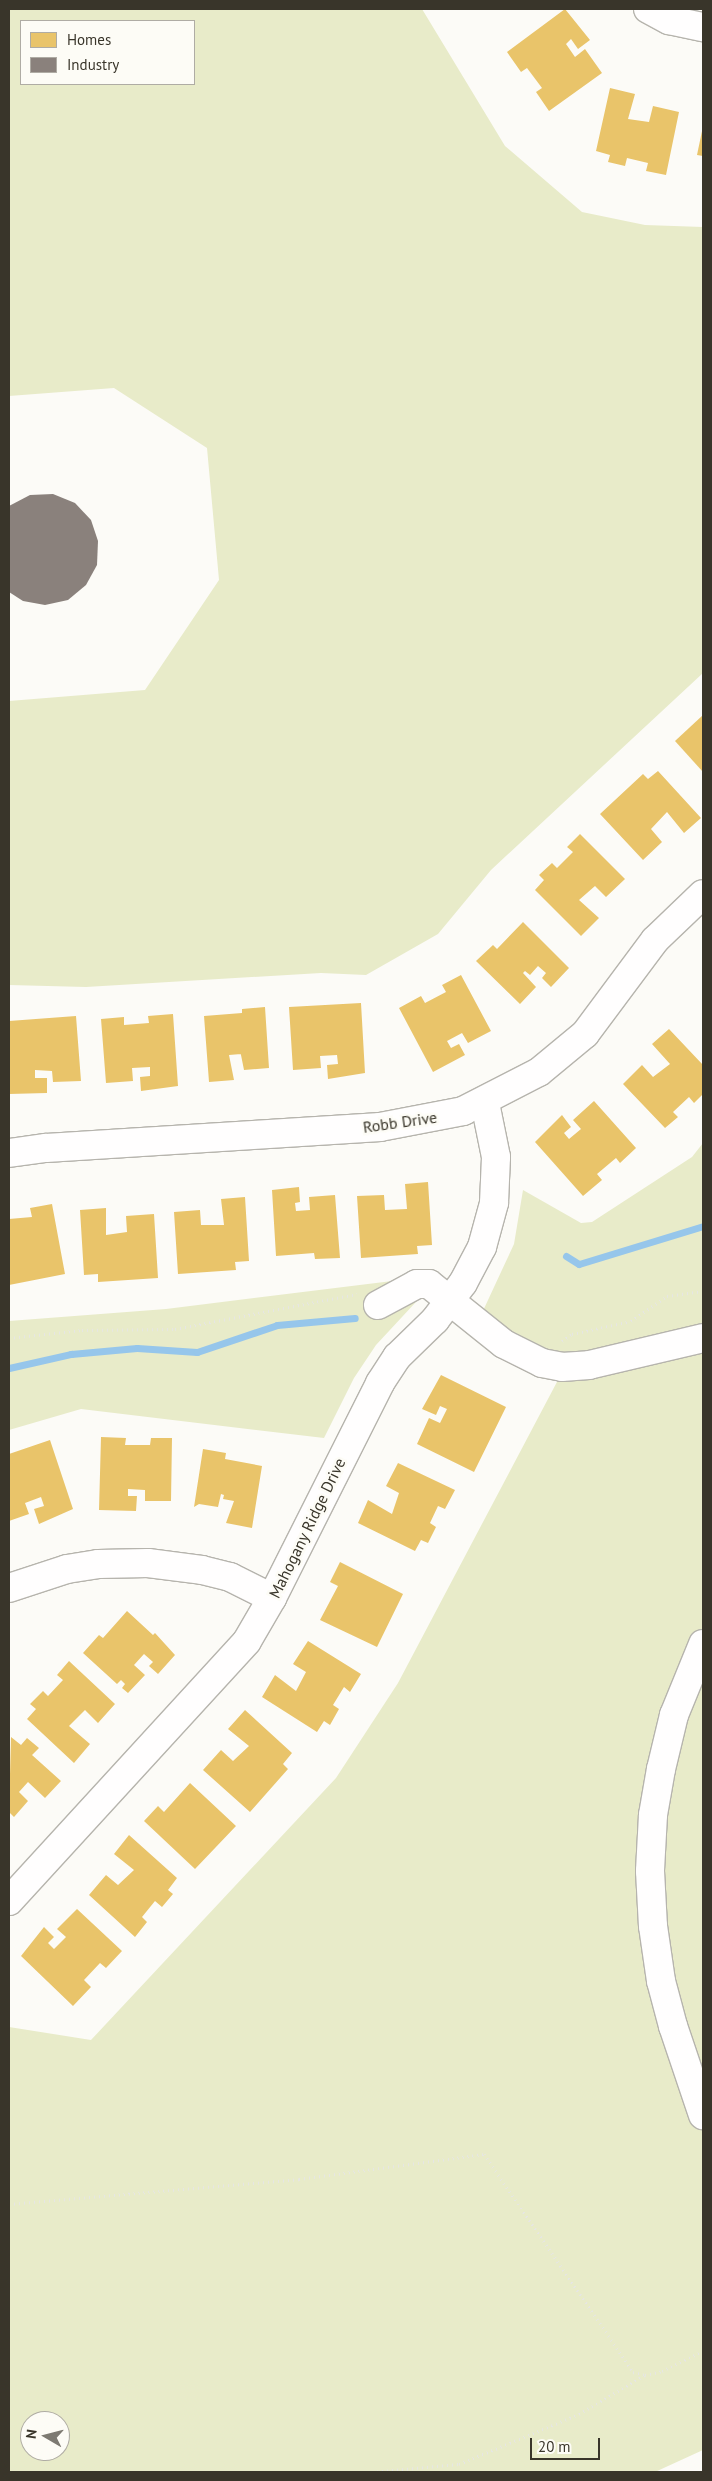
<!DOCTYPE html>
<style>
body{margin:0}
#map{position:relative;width:712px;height:2481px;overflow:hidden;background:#fcfbf7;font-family:"PT Sans",sans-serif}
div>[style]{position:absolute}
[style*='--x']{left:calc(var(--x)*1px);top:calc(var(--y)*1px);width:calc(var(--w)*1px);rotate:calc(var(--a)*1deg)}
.green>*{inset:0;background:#e8ebc9}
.homes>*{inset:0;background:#e9c46a}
.industry>*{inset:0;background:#8a817c}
.stream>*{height:7px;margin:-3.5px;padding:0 3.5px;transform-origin:3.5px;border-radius:3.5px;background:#96c6eb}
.path>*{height:3px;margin-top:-1.5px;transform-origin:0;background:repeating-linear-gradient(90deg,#e6e6e3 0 1px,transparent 0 5px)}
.roads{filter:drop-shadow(1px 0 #b6b4ad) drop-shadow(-1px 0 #b6b4ad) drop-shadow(0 1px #b6b4ad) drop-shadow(0 -1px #b6b4ad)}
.minor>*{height:28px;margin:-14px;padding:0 14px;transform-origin:14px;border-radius:14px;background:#fffefe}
span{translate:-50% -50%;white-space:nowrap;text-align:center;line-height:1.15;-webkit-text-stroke:5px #fdfcf6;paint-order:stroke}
.street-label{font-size:16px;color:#39352a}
.frame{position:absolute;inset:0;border:10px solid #39352a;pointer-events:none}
.legend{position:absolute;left:20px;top:20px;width:175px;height:65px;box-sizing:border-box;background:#fdfcf6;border:1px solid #afaca4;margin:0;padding:6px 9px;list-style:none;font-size:15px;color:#39352a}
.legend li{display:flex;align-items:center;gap:10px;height:25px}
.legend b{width:25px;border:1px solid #afaca4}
.north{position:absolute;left:20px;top:2411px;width:50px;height:50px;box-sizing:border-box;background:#fdfcf6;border:1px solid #afaca4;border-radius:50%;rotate:278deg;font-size:14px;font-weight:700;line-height:20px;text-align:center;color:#39352a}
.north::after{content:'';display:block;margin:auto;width:18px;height:22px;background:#7d7a72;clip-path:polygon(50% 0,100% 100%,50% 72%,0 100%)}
.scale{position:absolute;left:530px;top:2438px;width:70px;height:22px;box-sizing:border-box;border:2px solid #39352a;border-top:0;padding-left:6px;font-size:15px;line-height:18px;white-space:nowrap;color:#39352a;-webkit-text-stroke:4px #fdfcf6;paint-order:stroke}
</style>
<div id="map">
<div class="green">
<i style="clip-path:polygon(evenodd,9px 9px,422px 9px,505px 146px,582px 212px,645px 225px,703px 227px,703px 673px,491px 870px,438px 934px,366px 975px,321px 973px,86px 987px,9px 985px,9px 701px,145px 690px,219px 580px,207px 448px,114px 388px,9px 396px,9px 9px,21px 21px,194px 21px,194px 84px,21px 84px,21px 21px)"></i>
<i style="clip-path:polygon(evenodd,703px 1143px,703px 2450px,655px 2472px,9px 2472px,9px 2027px,91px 2040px,336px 1778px,398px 1683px,558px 1380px,561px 1355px,538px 1350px,511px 1336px,482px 1313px,514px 1244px,523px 1190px,581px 1223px,592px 1222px,692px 1157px,703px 1143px,30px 2421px,60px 2421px,60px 2451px,30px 2451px,30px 2421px)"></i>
<i style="clip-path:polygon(441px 1275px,376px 1345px,354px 1378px,324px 1438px,81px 1409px,9px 1430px,9px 1321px,166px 1309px)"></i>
</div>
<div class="homes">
<i style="clip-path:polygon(565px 9px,590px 40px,578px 49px,571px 39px,566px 44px,575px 57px,585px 49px,602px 73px,549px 111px,536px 92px,542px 88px,527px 68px,521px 72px,507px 52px)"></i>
<i style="clip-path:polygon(610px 88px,635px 94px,628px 119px,649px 122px,653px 106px,679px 112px,666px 175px,646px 171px,648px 163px,627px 158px,625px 166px,608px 162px,610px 155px,596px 151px)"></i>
<i style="clip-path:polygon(702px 131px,703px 131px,703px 156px,697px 155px)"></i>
<i style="clip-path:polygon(703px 715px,703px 772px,675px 741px)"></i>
<i style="clip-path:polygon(658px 771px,701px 818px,684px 833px,667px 812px,651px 829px,662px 842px,643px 860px,600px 814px,643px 774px,648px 779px)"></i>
<i style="clip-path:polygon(580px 834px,625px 879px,606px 897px,595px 886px,579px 900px,599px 918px,581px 936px,535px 890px,544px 880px,539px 875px,552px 863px,557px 868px,573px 852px,567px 847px)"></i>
<i style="clip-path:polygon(523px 922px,569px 968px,551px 987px,542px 978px,546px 973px,538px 966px,530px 975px,525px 971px,523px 973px,536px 987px,520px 1004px,476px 961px,493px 945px,497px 949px)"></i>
<i style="clip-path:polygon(461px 975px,491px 1031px,468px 1043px,462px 1033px,447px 1041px,451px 1048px,459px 1044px,465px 1055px,433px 1072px,399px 1008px,421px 996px,425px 1003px,446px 992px,442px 985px)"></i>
<i style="clip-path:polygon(361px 1003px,365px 1073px,328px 1079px,327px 1065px,338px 1064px,337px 1055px,320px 1056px,321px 1068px,293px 1070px,289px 1007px)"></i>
<i style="clip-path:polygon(265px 1007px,269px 1068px,244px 1070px,240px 1050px,241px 1054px,229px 1055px,234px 1080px,209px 1082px,204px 1016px,242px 1013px,242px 1009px)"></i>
<i style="clip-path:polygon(173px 1014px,178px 1086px,141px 1091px,140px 1077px,150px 1076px,150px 1067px,132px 1068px,133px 1081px,106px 1083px,101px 1019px,124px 1017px,124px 1025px,149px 1023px,148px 1016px)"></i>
<i style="clip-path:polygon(76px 1016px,81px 1081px,53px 1082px,52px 1071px,35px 1070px,35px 1078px,47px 1078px,47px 1093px,9px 1094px,9px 1021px)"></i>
<i style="clip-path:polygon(669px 1029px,703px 1065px,703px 1094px,694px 1103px,689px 1097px,673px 1112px,678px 1117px,665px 1128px,623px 1084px,642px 1065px,653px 1077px,670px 1064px,652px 1044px)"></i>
<i style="clip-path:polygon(594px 1101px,636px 1148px,620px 1163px,616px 1158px,597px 1174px,602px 1180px,583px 1196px,535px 1142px,562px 1115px,571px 1127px,564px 1133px,569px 1139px,581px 1129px,573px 1120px)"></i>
<i style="clip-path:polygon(428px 1182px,432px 1245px,417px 1246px,418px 1254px,361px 1258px,357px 1196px,384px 1195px,385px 1210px,407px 1209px,405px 1184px)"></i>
<i style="clip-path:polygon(299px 1187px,300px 1202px,295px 1203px,296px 1211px,310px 1210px,309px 1197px,335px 1195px,340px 1258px,315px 1259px,314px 1253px,276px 1256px,272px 1190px)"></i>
<i style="clip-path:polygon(245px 1197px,249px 1261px,235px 1262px,236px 1270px,178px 1274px,174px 1212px,200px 1210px,201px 1225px,224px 1225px,221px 1199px)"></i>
<i style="clip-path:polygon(52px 1204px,65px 1274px,9px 1285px,9px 1219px,32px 1217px,30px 1208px)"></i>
<i style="clip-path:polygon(106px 1208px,106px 1235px,127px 1232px,126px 1216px,154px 1214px,158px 1278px,98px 1282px,98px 1274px,84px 1275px,80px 1210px)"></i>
<i style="clip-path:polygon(441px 1375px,506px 1407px,474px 1472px,417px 1444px,429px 1418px,440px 1423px,447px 1409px,440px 1406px,436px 1415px,422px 1409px)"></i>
<i style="clip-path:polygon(101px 1437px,126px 1438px,125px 1445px,150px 1445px,151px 1438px,172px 1438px,171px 1501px,145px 1501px,145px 1490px,128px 1489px,128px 1496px,137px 1496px,136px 1511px,99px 1510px)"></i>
<i style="clip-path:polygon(50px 1440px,73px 1509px,39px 1524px,34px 1509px,44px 1506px,41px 1497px,25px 1503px,29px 1514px,9px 1521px,9px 1454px)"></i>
<i style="clip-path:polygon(203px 1449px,226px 1453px,225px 1459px,262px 1466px,252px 1528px,226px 1523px,234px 1501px,223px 1499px,224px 1495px,221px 1494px,218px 1507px,199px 1504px,194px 1507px)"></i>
<i style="clip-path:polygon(398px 1463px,455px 1490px,445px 1509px,438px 1506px,430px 1523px,436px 1527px,428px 1543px,421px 1540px,415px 1551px,358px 1523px,368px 1500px,392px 1514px,399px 1493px,386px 1486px)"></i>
<i style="clip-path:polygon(340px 1562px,403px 1594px,377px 1647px,320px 1620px,338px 1586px,330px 1582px)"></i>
<i style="clip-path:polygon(127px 1611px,153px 1635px,155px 1633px,175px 1655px,158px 1674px,149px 1666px,153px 1662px,144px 1654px,134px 1665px,145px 1675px,128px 1693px,122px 1688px,125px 1684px,121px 1680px,117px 1684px,83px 1653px,99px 1635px,103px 1638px)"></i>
<i style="clip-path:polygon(308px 1641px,361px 1674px,350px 1692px,344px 1687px,333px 1705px,339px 1709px,330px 1725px,324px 1721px,317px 1732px,262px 1697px,275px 1675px,296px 1691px,306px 1672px,293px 1664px)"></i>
<i style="clip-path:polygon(69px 1661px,115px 1704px,98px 1723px,85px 1710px,69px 1726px,90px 1744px,74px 1763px,27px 1719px,36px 1709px,30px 1704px,43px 1691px,48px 1696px,63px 1680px,57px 1675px)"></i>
<i style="clip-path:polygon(245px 1710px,292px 1753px,283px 1764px,288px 1769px,250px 1812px,203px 1770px,221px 1750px,233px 1761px,249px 1746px,228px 1729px)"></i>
<i style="clip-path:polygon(11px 1737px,21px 1745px,27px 1738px,39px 1748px,32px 1755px,61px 1781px,45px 1798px,28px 1782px,19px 1792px,28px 1801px,14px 1817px,9px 1812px)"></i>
<i style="clip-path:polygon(190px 1783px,236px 1826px,195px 1869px,144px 1821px,158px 1806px,164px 1812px)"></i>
<i style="clip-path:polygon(129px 1835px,177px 1878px,168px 1890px,173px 1894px,162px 1907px,155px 1901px,142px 1917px,147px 1922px,135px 1937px,89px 1895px,106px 1875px,118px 1885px,134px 1870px,114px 1854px)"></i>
<i style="clip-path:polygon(77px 1909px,122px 1951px,106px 1968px,100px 1963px,84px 1980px,91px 1987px,73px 2006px,21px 1956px,44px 1927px,54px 1937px,48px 1943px,54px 1949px,66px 1937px,57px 1929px)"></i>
</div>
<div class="industry">
<i style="clip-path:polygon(53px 494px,75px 503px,91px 520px,98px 541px,97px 565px,86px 585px,68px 600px,45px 605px,23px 601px,9px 592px,9px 506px,30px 495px)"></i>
</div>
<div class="stream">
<i style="--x:566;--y:1256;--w:15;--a:32"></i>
<i style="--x:579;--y:1264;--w:130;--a:-17"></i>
<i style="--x:9;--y:1368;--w:64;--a:-12.7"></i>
<i style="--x:71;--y:1354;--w:66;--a:-5.2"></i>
<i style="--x:137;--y:1348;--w:60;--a:3.8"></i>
<i style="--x:197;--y:1352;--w:84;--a:-18.6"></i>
<i style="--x:277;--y:1325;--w:78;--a:-5.1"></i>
</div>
<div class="path">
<i style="--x:9;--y:1338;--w:73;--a:-6.3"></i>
<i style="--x:82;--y:1330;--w:93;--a:-0.6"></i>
<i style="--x:175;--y:1329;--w:185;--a:-10.9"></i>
<i style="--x:562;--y:1341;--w:12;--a:-35"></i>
<i style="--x:572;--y:1334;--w:60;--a:-12.4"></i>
<i style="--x:631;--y:1321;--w:44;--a:-34.8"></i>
<i style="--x:667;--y:1296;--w:36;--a:-8"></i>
<i style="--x:9;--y:2204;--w:291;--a:-4.9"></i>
<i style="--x:299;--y:2179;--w:187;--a:-7.7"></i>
<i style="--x:484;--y:2154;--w:264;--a:55.6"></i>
<i style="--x:633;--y:2372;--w:12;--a:14"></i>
<i style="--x:645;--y:2375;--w:17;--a:-13"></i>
<i style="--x:662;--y:2371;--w:46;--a:-26"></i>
<i style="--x:372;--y:2472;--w:87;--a:-5.3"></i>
<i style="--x:459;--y:2464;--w:130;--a:-22.6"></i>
<i style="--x:579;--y:2414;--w:77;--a:-30.6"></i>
</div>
<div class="roads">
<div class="minor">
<i style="--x:648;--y:9;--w:24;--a:28"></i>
<i style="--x:669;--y:20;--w:35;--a:12"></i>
<i style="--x:9;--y:1153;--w:37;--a:-8"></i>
<i style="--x:46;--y:1148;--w:335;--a:-3.6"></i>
<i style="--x:380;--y:1127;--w:85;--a:-10.9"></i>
<i style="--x:463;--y:1111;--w:85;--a:-27.2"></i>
<i style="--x:539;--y:1072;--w:60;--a:-39.6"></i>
<i style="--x:585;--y:1034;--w:117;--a:-53.3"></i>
<i style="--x:655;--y:940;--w:66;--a:-43.8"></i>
<i style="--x:378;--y:1305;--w:44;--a:-28.3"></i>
<i style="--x:417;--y:1284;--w:12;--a:0"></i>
<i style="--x:429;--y:1284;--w:96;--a:38.7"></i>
<i style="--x:504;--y:1344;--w:42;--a:26.6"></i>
<i style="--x:542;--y:1363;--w:20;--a:11"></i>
<i style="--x:562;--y:1367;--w:27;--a:-4"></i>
<i style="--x:589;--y:1365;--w:117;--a:-13.3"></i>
<i style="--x:9;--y:1588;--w:61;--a:-18.1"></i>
<i style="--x:67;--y:1569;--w:31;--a:-9"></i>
<i style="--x:98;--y:1564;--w:50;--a:-1.1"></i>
<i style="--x:148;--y:1563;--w:54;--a:7.4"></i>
<i style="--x:202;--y:1570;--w:29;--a:14"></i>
<i style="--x:230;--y:1577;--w:47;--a:26.6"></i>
<i style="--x:703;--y:1644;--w:77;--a:112.2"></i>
<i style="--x:674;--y:1715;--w:56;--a:103.5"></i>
<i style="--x:661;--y:1769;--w:47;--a:99.9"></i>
<i style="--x:653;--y:1815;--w:56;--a:93.1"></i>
<i style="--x:650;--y:1871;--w:55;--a:86.9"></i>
<i style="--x:653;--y:1926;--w:56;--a:81.7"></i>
<i style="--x:661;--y:1981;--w:47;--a:75.1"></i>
<i style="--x:673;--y:2026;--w:94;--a:71.4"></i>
<i style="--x:9;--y:1901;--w:352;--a:-47.5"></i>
<i style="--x:247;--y:1641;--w:50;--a:-59.8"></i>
<i style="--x:272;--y:1598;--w:241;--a:-63.3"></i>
<i style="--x:380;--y:1383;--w:31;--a:-57"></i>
<i style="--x:397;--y:1357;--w:53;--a:-44.2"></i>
<i style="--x:435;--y:1320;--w:46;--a:-52.9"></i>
<i style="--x:463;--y:1283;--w:41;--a:-62.2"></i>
<i style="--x:482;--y:1247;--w:46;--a:-74.7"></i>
<i style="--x:494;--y:1203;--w:46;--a:-87.5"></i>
<i style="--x:496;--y:1157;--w:55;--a:-101.5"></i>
</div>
</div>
<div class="street-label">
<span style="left:400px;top:1122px;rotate:-8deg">Robb Drive</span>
<span style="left:307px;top:1528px;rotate:-64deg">Mahogany Ridge Drive</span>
</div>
<div class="frame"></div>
<ul class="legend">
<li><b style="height:14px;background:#e9c46a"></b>Homes</li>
<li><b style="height:14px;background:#8a817c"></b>Industry</li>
</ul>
<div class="north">N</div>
<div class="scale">20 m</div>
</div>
